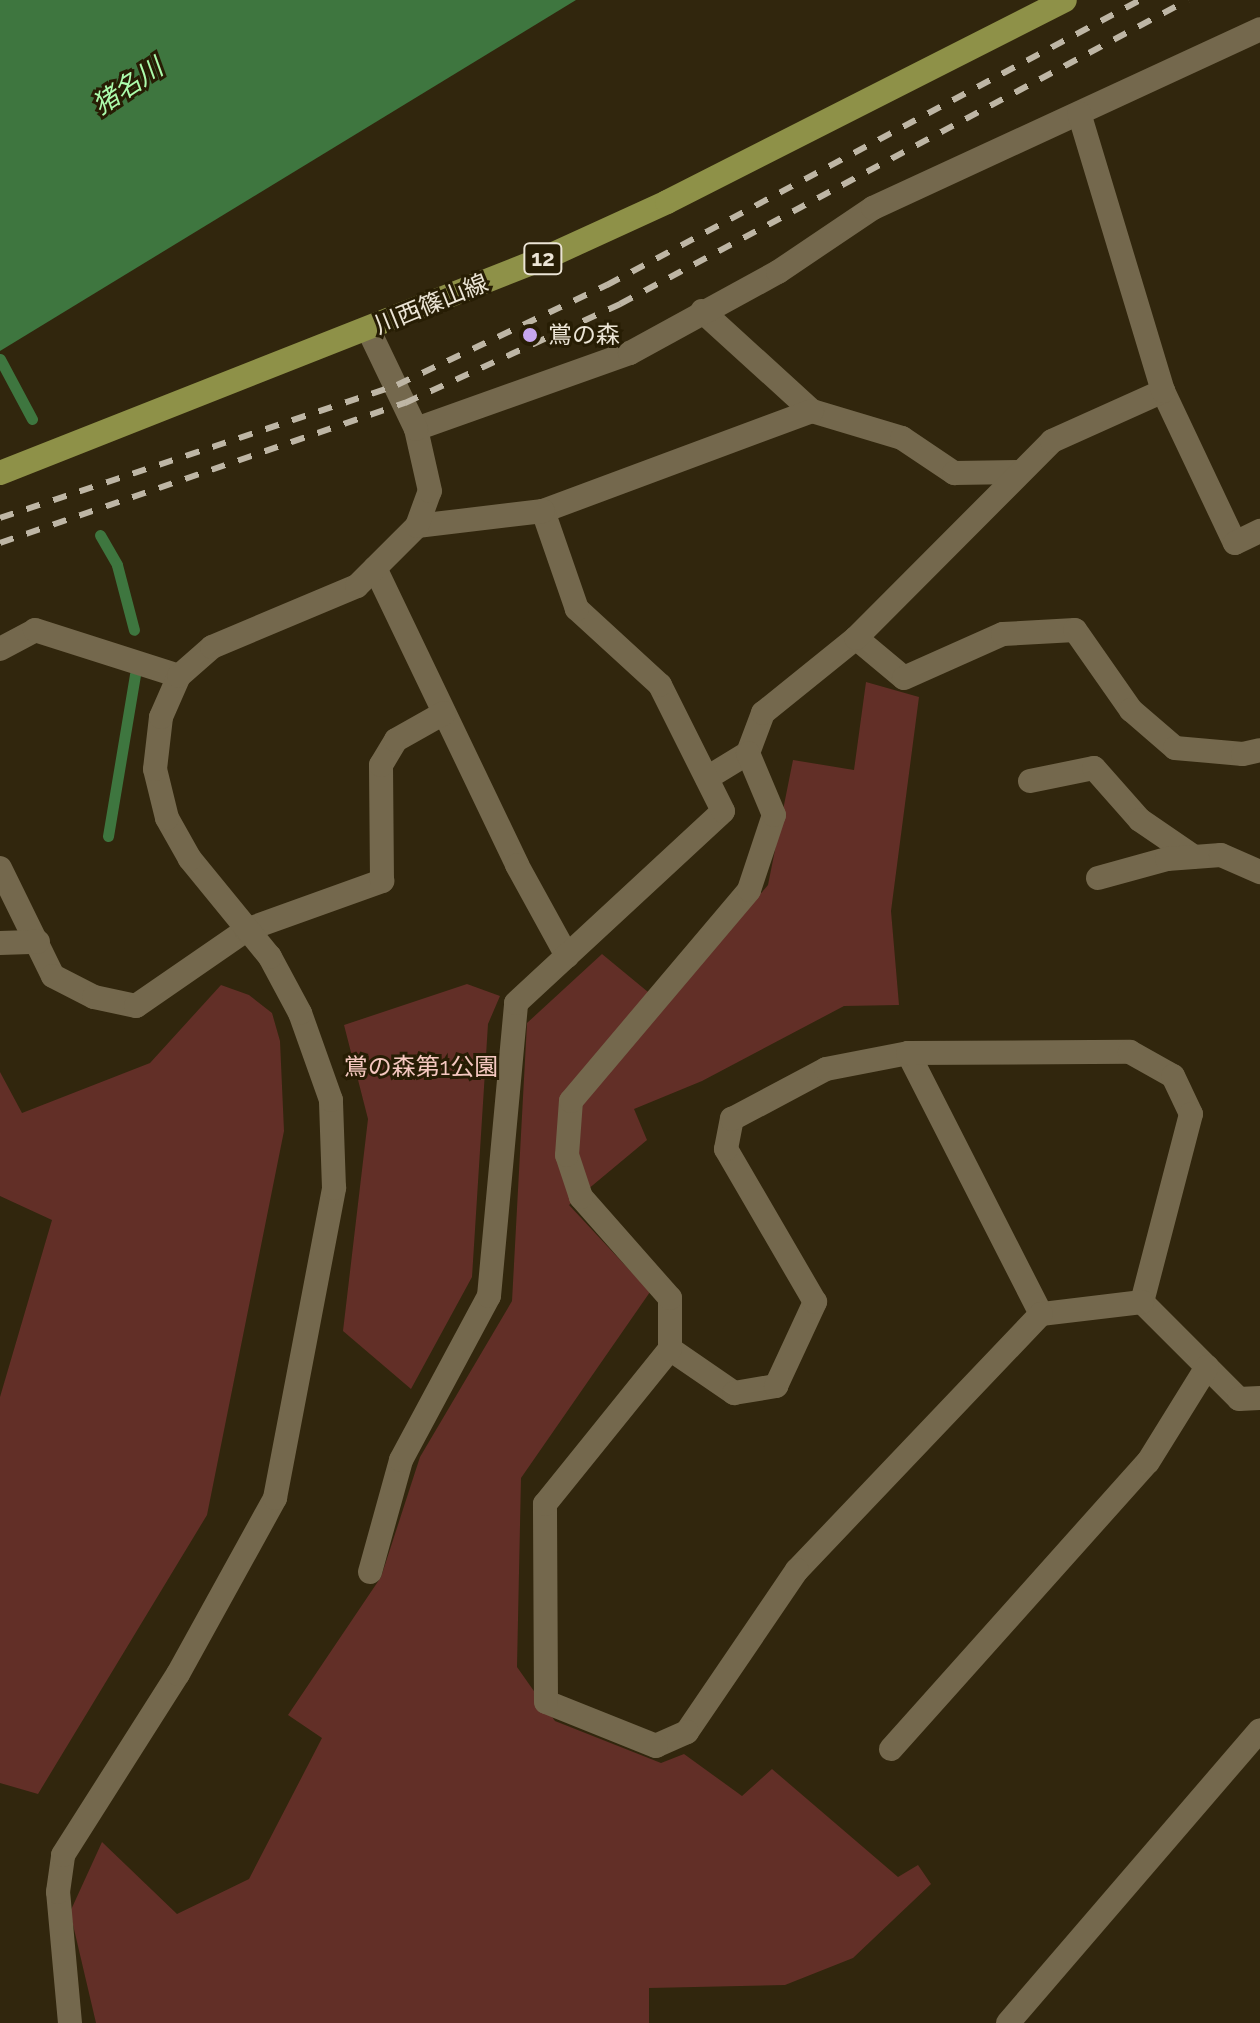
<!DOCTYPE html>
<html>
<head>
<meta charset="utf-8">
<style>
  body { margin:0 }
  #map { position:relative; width:1260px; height:2023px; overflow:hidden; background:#31260d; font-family:Raleway,"Noto Sans JP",sans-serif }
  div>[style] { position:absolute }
  .green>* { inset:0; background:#622f27 }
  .water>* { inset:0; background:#3e763f }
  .stream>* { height:11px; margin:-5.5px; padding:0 5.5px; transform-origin:5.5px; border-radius:5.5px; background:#3e763f }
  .street>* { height:24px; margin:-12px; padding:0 12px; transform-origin:12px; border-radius:12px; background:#74684d }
  .secondary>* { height:24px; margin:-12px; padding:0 12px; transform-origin:12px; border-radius:12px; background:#74684d }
  .primary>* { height:24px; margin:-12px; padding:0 12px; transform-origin:12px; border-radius:12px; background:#8e9148 }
  .rail>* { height:6px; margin-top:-3px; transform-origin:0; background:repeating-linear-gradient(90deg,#beb6a5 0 14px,transparent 0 28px) }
  .dots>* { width:22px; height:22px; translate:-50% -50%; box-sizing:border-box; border:4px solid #271d04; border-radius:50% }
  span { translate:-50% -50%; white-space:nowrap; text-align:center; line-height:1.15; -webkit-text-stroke:6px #271d04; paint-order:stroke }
  .shield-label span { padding:2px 6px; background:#271d04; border:2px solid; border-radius:6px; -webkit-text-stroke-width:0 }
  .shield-label { font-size:22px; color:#ebe4d5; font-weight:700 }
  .street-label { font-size:24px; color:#ebe4d5 }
  .poi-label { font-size:24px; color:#ebe4d5 }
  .left { translate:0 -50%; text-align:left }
  .park-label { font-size:24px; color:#f5c8c0 }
  .water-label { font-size:26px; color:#acfcac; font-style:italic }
</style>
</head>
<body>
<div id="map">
  <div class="green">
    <i style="clip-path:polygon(866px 682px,919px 697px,891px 911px,899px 1005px,844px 1006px,702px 1081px,634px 1109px,647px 1140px,569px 1205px,650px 1292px,521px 1478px,517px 1667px,555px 1721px,661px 1763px,684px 1754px,742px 1796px,772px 1769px,898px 1877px,918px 1865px,931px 1884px,853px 1958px,785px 1985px,649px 1988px,649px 2023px,96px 2023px,70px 1912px,102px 1842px,177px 1914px,249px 1879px,322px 1738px,288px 1715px,381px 1577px,420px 1457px,512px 1301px,527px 1023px,602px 954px,665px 1006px,768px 885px,793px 760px,854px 770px)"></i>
    <i style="clip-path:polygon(467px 984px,500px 996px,488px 1024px,472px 1277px,411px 1389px,343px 1331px,368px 1119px,344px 1025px)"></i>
    <i style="clip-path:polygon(221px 985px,249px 995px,272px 1013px,280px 1041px,284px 1131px,207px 1515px,38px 1794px,0 1783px,0 1397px,52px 1220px,0 1196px,0 1072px,22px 1113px,150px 1063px)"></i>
  </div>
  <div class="water">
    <i style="clip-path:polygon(0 0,576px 0,0 351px)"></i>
  </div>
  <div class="stream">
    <i style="left:0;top:359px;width:68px;rotate:61.9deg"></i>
    <i style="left:100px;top:535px;width:34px;rotate:60deg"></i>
    <i style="left:117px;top:565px;width:67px;rotate:75.3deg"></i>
    <i style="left:108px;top:836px;width:164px;rotate:-80.5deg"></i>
  </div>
  <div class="street">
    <i style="left:702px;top:311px;width:149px;rotate:42.3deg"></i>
    <i style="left:812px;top:411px;width:94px;rotate:16.7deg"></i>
    <i style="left:902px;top:438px;width:63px;rotate:33.9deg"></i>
    <i style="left:954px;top:473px;width:66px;rotate:-0.9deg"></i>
    <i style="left:1163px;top:391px;width:168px;rotate:64.7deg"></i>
    <i style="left:1235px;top:543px;width:28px;rotate:-26deg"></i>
    <i style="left:416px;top:429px;width:227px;rotate:-19.6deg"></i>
    <i style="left:630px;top:353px;width:169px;rotate:-28.7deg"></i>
    <i style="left:778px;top:272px;width:115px;rotate:-34deg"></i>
    <i style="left:873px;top:208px;width:426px;rotate:-24.8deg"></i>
    <i style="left:543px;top:511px;width:287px;rotate:-20.4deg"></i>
    <i style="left:375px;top:568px;width:329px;rotate:64.4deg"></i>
    <i style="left:517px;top:865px;width:104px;rotate:61.2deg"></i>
    <i style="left:856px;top:638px;width:62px;rotate:39.8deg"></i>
    <i style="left:904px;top:678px;width:108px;rotate:-24deg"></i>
    <i style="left:1003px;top:634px;width:72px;rotate:-3.2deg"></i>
    <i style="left:1075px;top:630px;width:98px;rotate:55deg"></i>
    <i style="left:1131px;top:710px;width:58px;rotate:40.8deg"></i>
    <i style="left:1175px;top:748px;width:68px;rotate:5deg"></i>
    <i style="left:1243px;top:754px;width:17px;rotate:-13deg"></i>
    <i style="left:0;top:649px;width:40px;rotate:-28deg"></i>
    <i style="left:35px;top:630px;width:151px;rotate:17.7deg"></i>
    <i style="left:707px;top:778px;width:48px;rotate:-31.4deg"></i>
    <i style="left:748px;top:753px;width:43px;rotate:-69.4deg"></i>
    <i style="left:763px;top:713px;width:119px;rotate:-38.9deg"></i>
    <i style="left:856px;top:638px;width:278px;rotate:-45.1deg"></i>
    <i style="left:1052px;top:441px;width:122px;rotate:-24.2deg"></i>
    <i style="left:1163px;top:391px;width:290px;rotate:-106.8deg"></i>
    <i style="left:1030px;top:781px;width:65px;rotate:-11.5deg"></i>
    <i style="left:1094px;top:768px;width:69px;rotate:48.5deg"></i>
    <i style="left:1140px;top:820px;width:65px;rotate:34.4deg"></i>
    <i style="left:0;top:868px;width:120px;rotate:63.9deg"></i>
    <i style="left:53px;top:976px;width:46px;rotate:27.1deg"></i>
    <i style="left:94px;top:997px;width:43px;rotate:12.1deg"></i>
    <i style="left:136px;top:1006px;width:134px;rotate:-34.6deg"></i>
    <i style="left:246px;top:930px;width:145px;rotate:-19.8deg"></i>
    <i style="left:382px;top:881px;width:116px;rotate:-90.5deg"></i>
    <i style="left:381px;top:765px;width:29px;rotate:-59deg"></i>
    <i style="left:396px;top:740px;width:55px;rotate:-29.4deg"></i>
    <i style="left:1098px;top:878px;width:72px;rotate:-15.4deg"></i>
    <i style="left:1167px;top:859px;width:54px;rotate:-4.2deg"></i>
    <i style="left:1221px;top:855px;width:43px;rotate:23.6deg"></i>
    <i style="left:0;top:943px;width:38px;rotate:-2deg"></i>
    <i style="left:908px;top:1053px;width:293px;rotate:63deg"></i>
    <i style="left:1142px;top:1302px;width:137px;rotate:45deg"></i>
    <i style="left:1239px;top:1399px;width:21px;rotate:-3deg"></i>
    <i style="left:670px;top:1349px;width:78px;rotate:34.5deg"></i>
    <i style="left:734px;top:1393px;width:43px;rotate:-9.5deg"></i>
    <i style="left:776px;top:1386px;width:93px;rotate:-65.1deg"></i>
    <i style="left:815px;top:1302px;width:177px;rotate:-120.2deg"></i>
    <i style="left:726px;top:1149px;width:31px;rotate:-79deg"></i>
    <i style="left:732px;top:1119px;width:106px;rotate:-28deg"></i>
    <i style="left:826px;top:1069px;width:84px;rotate:-11deg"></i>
    <i style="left:908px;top:1053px;width:222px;rotate:-0.3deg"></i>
    <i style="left:1130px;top:1052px;width:49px;rotate:29.2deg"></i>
    <i style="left:1173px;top:1076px;width:42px;rotate:64.7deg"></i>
    <i style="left:1191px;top:1114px;width:194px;rotate:104.6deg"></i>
    <i style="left:1142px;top:1302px;width:102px;rotate:173.2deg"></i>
    <i style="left:1041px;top:1314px;width:354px;rotate:133.6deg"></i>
    <i style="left:797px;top:1570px;width:196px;rotate:124.2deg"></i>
    <i style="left:687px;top:1732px;width:34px;rotate:156deg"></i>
    <i style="left:656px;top:1746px;width:118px;rotate:-158.2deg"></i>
    <i style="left:546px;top:1702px;width:198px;rotate:-90.3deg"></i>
    <i style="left:545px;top:1504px;width:199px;rotate:-51.1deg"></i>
    <i style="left:670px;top:1349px;width:51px;rotate:-90deg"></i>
    <i style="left:670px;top:1298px;width:135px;rotate:-131.4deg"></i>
    <i style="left:581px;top:1197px;width:44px;rotate:-108.4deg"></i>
    <i style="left:567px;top:1155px;width:54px;rotate:-85.8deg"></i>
    <i style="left:571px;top:1101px;width:276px;rotate:-49.8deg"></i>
    <i style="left:749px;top:890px;width:79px;rotate:-71.6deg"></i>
    <i style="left:774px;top:815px;width:67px;rotate:-112.8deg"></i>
    <i style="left:370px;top:1572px;width:116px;rotate:-74.5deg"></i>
    <i style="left:401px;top:1460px;width:186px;rotate:-61.8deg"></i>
    <i style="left:489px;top:1296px;width:294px;rotate:-84.7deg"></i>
    <i style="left:516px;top:1003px;width:282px;rotate:-42.8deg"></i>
    <i style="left:723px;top:811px;width:141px;rotate:-116.6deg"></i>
    <i style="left:660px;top:685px;width:113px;rotate:-137.5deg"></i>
    <i style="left:577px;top:609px;width:104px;rotate:-109.1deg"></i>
    <i style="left:543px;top:511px;width:127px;rotate:173.2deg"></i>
    <i style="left:891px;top:1749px;width:385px;rotate:-48.2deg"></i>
    <i style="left:1148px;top:1462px;width:112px;rotate:-58.2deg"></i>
  </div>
  <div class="secondary">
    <i style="left:70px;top:2023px;width:132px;rotate:-95.2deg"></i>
    <i style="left:58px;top:1892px;width:37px;rotate:-82deg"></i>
    <i style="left:63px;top:1855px;width:214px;rotate:-57.6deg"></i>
    <i style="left:178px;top:1674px;width:201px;rotate:-61.1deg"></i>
    <i style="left:275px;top:1498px;width:316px;rotate:-79.2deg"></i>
    <i style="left:334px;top:1188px;width:88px;rotate:-92deg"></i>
    <i style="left:331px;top:1100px;width:92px;rotate:-109.6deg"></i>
    <i style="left:300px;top:1013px;width:64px;rotate:-118.2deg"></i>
    <i style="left:270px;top:957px;width:127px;rotate:-129.2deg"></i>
    <i style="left:190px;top:859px;width:47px;rotate:-119.3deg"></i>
    <i style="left:167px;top:818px;width:50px;rotate:-103.8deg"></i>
    <i style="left:155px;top:769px;width:52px;rotate:-83.4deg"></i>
    <i style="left:161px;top:717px;width:45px;rotate:-66.3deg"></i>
    <i style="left:179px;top:676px;width:44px;rotate:-41.3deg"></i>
    <i style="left:212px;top:647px;width:157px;rotate:-22.8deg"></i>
    <i style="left:357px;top:586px;width:85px;rotate:-45deg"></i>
    <i style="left:417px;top:526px;width:37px;rotate:-70deg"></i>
    <i style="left:430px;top:491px;width:64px;rotate:-102.7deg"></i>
    <i style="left:416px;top:429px;width:111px;rotate:-115.6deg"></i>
    <i style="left:1008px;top:2023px;width:386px;rotate:-49.3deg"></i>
  </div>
  <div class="primary">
    <i style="left:0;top:473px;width:588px;rotate:-21.55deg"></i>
    <i style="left:547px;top:257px;width:132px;rotate:-24.6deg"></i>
    <i style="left:667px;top:202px;width:446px;rotate:-26.9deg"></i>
  </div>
  <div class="rail">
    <i style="left:0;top:518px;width:419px;rotate:-18.5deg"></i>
    <i style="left:397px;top:385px;width:233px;rotate:-25.5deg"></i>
    <i style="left:607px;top:285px;width:604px;rotate:-28.13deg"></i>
    <i style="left:0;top:543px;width:429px;rotate:-19.1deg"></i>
    <i style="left:405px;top:403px;width:237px;rotate:-24.7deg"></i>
    <i style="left:620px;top:304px;width:644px;rotate:-28.16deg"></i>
  </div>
  <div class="dots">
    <i style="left:530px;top:335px;background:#c7a6ef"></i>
  </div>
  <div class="shield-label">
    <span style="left:543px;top:259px">12</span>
  </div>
  <div class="street-label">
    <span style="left:431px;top:304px;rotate:-22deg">川西篠山線</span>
  </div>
  <div class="poi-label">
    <span class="left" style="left:548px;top:335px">鴬の森</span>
  </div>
  <div class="park-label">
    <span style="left:421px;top:1067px">鴬の森第1公園</span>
  </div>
  <div class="water-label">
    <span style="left:128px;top:87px;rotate:-34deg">猪名川</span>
  </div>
</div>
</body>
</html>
